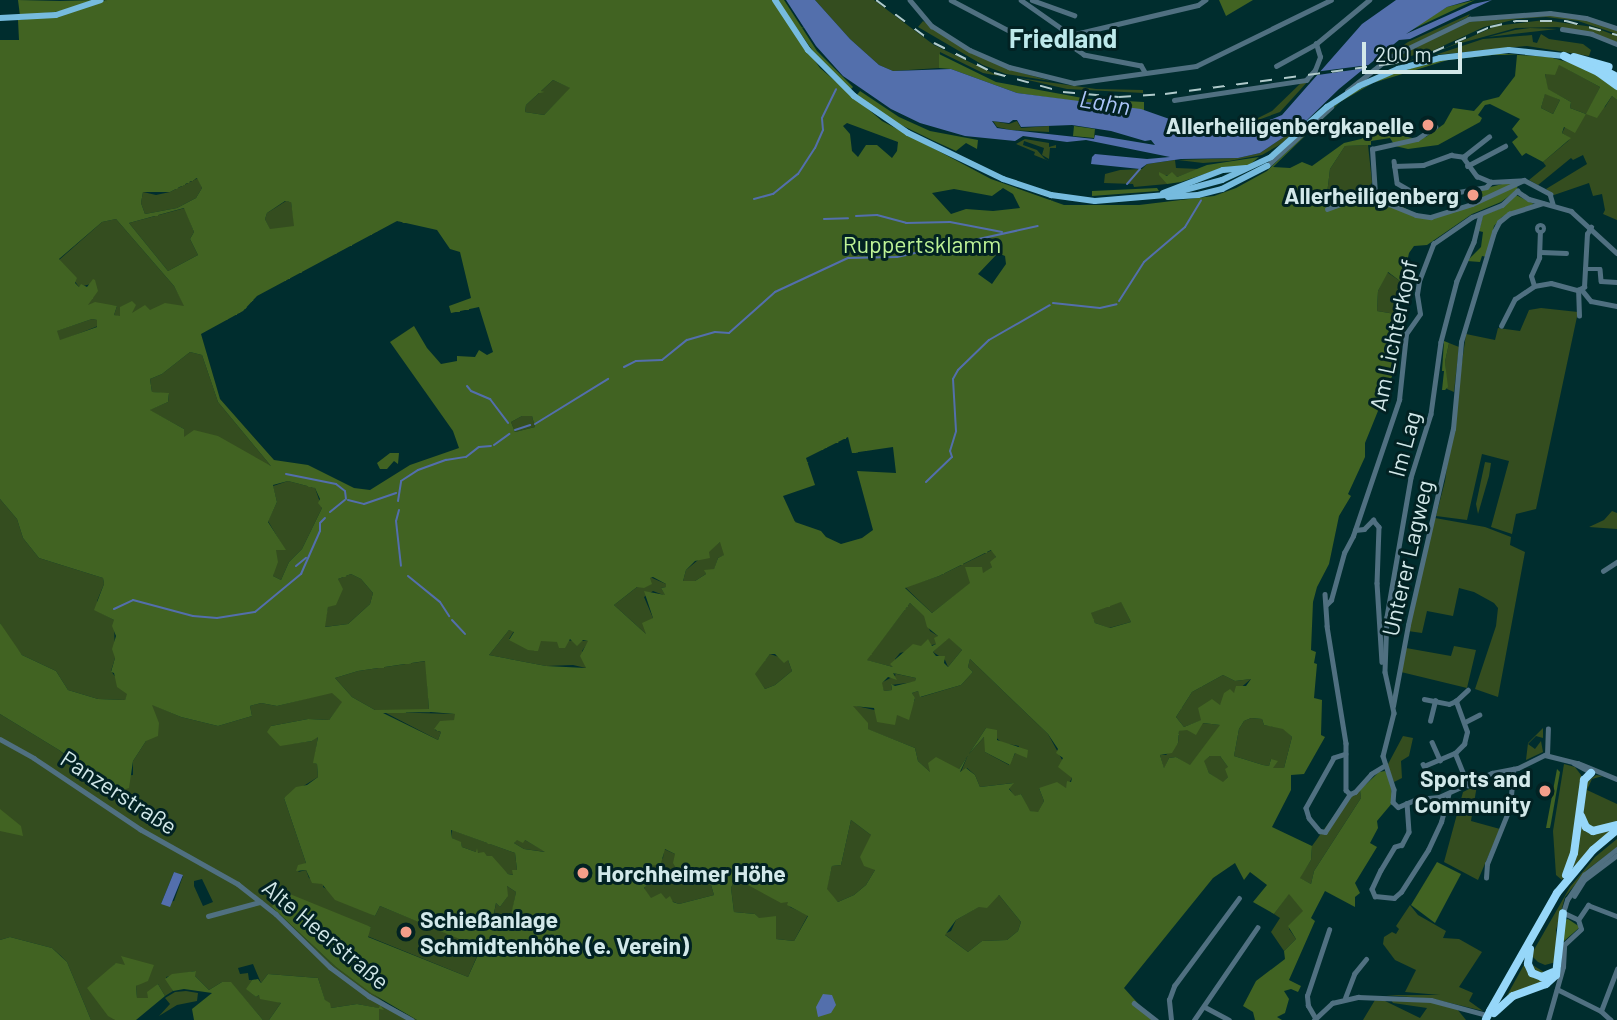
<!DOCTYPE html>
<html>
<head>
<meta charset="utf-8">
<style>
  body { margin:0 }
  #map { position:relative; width:1617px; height:1020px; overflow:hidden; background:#002d2e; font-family:Barlow,sans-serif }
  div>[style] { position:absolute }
  .green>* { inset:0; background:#344d1f }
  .forest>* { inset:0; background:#416322 }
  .water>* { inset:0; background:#536fac }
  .pier>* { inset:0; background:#002d2e }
  .stream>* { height:2px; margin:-1px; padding:0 1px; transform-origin:1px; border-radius:1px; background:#536fac }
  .minor>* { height:4.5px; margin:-2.25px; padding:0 2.25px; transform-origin:2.25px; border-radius:2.25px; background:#507081 }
  .minor>.ring { margin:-2.25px; padding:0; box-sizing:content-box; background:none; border:4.5px solid #507081; border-radius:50% }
  .major>* { height:6px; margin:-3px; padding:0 3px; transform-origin:3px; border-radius:3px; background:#76bbde }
  .highway>* { height:8px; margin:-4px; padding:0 4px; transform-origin:4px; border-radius:4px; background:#96d7f9 }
  .rail>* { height:2px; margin-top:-1px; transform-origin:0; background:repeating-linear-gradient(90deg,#b0cacb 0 12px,transparent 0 24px) }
  .major-bridge>* { height:6px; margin:-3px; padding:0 3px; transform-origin:3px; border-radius:3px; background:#76bbde }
  .highway-bridge>* { height:8px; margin:-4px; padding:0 4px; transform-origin:4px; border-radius:4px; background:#96d7f9 }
  .dots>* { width:19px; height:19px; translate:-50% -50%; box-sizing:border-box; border:4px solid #022223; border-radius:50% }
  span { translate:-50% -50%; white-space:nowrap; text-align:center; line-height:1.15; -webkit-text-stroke:6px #022223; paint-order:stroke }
  .poi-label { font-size:23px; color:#d2e8e9; font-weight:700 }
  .right { translate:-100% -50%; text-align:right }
  .left { translate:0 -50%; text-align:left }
  .park-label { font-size:23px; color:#bef396 }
  .street-label { font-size:23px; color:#d2e8e9 }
  .water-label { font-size:24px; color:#acc5f9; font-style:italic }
  .quarter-label { font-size:26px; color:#bde9eb; font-weight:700 }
  .scale { position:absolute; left:1362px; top:42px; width:100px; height:32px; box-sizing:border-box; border:4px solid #d2e8e9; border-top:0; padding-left:9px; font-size:21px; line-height:24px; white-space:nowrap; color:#d2e8e9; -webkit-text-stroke:5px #022223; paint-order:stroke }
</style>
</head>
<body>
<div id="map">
  <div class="green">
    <i style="clip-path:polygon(815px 0,874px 0,934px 45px,999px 76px,983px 73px,940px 52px,939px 68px,893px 71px,879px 65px,850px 39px)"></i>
    <i style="clip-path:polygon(1470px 14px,1468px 17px,1376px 63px,1408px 42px)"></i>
    <i style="clip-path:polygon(1558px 15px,1597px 22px,1617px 30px,1617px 34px,1578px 21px,1546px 17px,1517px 19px,1484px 27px,1432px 51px,1385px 62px,1466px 22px)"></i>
    <i style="clip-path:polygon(1544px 20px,1593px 27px,1617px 36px,1617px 42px,1589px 32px,1557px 27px,1516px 28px,1454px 45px,1423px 57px,1385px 68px,1434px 53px,1496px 26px)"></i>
    <i style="clip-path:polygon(923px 21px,971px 52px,1008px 69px,1051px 81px,1006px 74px,983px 65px,918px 27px)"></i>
    <i style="clip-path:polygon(1530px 28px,1557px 29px,1488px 37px,1515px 30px)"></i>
    <i style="clip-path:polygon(1541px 34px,1549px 39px,1583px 44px,1591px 50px,1589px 56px,1527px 46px,1435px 55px,1483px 39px,1532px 35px,1533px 42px,1537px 43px)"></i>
    <i style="clip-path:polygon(1558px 64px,1600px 87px,1587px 114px,1605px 107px,1612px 96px,1617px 100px,1617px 220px,1603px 214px,1605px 210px,1602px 194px,1593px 196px,1589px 183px,1554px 195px,1546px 189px,1587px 164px,1583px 155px,1573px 160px,1571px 158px,1538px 185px,1529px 180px,1546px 166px,1543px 162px,1568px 141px,1570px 138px,1562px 133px,1565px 127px,1586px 114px,1570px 108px,1571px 102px,1547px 89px,1545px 73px)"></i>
    <i style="clip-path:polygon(1019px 78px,1096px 89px,1143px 90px,1143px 93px,1067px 89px)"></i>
    <i style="clip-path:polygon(1310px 79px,1280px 112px,1244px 125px,1272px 111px,1303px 81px)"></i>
    <i style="clip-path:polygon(553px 80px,571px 88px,544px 115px,525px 112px,526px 105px)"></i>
    <i style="clip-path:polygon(1545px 93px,1560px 100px,1553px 114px,1541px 108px)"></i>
    <i style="clip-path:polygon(993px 121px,1009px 124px,1017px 121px,1021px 128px,1049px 126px,1049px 132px,1011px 130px,997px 127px)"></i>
    <i style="clip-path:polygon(1302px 125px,1281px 144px,1262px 155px,1229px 161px,1203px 163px,1178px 160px,1238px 158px,1260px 153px)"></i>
    <i style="clip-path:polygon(1025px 139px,1049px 143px,1049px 147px,1056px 145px,1056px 148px,1050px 148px,1049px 159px,1042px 155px,1044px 148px,1024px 141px,1023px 145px,1037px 150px,1045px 159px,1049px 161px,1034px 155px,1035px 152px,1016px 144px)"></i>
    <i style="clip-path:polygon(1368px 145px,1372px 182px,1370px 188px,1365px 188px,1365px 200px,1346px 196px,1333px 201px,1327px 194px,1330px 169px,1345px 146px)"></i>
    <i style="clip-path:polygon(1175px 160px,1176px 168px,1199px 169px,1177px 177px,1164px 175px,1167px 184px,1134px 187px,1133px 184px,1104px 183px,1105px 174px,1120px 170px,1142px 169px,1147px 164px)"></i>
    <i style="clip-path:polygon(198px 178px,202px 188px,196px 198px,177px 208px,145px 214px,141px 203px,143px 192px,156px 195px,170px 192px)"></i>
    <i style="clip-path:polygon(286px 201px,291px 202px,295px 227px,270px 230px,265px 219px,267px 213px)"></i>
    <i style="clip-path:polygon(185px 208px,194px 232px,190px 239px,198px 255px,168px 271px,129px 223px)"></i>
    <i style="clip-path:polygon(116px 219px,174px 286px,185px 306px,120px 317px,114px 315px,117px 306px,87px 305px,91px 284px,79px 287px,59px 260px,102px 222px)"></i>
    <i style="clip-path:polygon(1387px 272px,1400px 281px,1395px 314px,1377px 311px,1378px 291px)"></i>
    <i style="clip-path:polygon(1541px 308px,1578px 312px,1536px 509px,1516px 514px,1512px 534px,1491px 527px,1509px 461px,1482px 454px,1467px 520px,1436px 516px,1445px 481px,1466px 334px,1495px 340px,1498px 328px,1520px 331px,1529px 310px)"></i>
    <i style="clip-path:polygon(92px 319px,97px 320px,98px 326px,60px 341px,56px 331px)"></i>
    <i style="clip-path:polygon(1449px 343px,1459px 347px,1454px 392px,1447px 389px,1445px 362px)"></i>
    <i style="clip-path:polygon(190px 352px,202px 355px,218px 402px,271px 466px,184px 437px,184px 429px,149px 410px,168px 402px,169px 394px,152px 392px,150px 379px,162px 374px)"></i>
    <i style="clip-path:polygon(522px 416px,532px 416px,535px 427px,515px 432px,511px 422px)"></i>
    <i style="clip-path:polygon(1485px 462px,1491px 463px,1489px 476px,1478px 514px,1476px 504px)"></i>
    <i style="clip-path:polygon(288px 481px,315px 488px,322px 508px,302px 549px,289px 562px,281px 580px,273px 576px,276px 550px,285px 550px,268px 521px,277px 502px,273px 486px)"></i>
    <i style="clip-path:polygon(0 499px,17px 519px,23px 538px,39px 558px,103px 578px,104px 584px,97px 601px,101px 613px,114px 620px,115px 658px,111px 671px,128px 694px,125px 700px,98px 699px,68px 690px,56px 671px,22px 655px,4px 633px,0 623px)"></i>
    <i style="clip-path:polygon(1612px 511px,1617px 513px,1617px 529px,1589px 527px,1604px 520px)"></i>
    <i style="clip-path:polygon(1435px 518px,1485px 527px,1511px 537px,1510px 545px,1525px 552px,1498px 697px,1475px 689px,1496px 626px,1498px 608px,1494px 603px,1474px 592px,1459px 588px,1453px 616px,1427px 611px,1422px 633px,1408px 631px)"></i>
    <i style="clip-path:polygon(721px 541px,725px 555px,718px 558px,714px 570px,705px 571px,706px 574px,695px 581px,683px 581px,686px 570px)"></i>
    <i style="clip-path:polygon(992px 550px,996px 557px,992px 567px,932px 613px,905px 587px,939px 576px)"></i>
    <i style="clip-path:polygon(351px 574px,361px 579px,373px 593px,370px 604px,348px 624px,324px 627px,328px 606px,339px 585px,338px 579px)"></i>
    <i style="clip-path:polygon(650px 577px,666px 584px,666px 587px,661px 588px,666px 596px,653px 591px,644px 597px,653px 618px,646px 634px,614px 605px)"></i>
    <i style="clip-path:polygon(1121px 601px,1131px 622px,1109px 628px,1095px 623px,1090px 613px)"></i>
    <i style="clip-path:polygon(910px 603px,925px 616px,930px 631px,938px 636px,936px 644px,900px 653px,895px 659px,897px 668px,866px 660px)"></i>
    <i style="clip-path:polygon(509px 630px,514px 631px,509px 639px,589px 641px,582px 651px,586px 668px,573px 665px,546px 666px,489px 655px)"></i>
    <i style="clip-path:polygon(949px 637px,962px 650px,948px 667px,945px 660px,933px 652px)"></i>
    <i style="clip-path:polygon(1454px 646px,1476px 650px,1467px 688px,1401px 672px,1406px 648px,1451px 656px)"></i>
    <i style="clip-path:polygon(770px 654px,788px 660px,792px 671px,775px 685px,765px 689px,754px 674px)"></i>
    <i style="clip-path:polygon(970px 659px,1048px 734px,1072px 778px,1066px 788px,1039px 788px,1044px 801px,1038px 813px,1029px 811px,1021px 794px,1015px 797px,1009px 788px,1013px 783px,980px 787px,975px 775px,967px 768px,960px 774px,968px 755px,985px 736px,985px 752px,1009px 765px,1019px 746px,1002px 743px,986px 728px,959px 769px,932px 774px,918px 761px,915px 748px,867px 729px,852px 705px,897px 715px,911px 708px,915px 699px,912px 693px,918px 691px,921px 697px,961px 685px,973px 672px,968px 667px)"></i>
    <i style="clip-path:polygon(426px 661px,429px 710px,375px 710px,352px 697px,335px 678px,358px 671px)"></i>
    <i style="clip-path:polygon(892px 673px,916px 678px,915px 682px,891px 685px,892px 690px,884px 691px,881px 683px,896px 675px)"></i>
    <i style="clip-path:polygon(1223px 675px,1235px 681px,1251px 679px,1202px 720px,1184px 727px,1176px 717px,1192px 692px)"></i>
    <i style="clip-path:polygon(evenodd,332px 692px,343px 702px,329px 720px,308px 719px,271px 726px,289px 744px,312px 741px,318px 736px,314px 763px,317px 764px,318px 777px,284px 798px,306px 863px,298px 872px,306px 870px,309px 878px,323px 884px,323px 887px,375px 916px,380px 906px,481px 947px,468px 977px,367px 936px,371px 927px,272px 907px,336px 967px,387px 1004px,417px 1020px,379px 1020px,378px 1008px,357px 1004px,331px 1008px,325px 1001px,318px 978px,268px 974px,261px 983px,253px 964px,238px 968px,240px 974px,248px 973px,249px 980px,252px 980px,247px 989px,256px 997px,259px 995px,281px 1003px,269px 1020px,263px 1020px,231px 983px,222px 982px,209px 990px,195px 976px,195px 971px,166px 977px,173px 991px,165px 996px,158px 984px,148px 998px,137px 998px,136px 986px,142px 982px,126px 966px,115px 964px,98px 981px,115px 1020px,91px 1020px,67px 962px,61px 956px,52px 948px,10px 937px,0 940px,0 714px,59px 750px,94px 779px,133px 775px,133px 761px,146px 741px,151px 704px,181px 717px,218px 726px,252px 716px,250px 706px,261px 703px,277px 706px,332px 692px,174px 872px,183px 876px,174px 901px,161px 904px,174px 872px,332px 692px,202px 879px,213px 902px,203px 906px,194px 886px,194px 881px,202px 879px)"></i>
    <i style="clip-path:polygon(384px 712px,455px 714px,455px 720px,439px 724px,435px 730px,441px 732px,438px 740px)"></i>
    <i style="clip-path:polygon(1251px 718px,1262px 719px,1264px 725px,1283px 728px,1292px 737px,1284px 768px,1272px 768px,1271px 759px,1269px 766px,1263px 765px,1234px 756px,1239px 729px,1244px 721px)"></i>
    <i style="clip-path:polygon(1202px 723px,1221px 725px,1190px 766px,1176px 757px,1169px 758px,1164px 769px,1160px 755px,1166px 755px,1178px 743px,1179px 731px)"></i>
    <i style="clip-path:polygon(1543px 728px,1543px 738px,1536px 736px,1528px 744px,1535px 749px,1541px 741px,1543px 752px,1526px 760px,1528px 743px)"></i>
    <i style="clip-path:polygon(1403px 736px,1413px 738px,1409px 756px,1401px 761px,1402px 778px,1394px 782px,1387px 766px)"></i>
    <i style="clip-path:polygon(1210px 756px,1220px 756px,1229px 768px,1228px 777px,1223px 783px,1209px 773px,1203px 761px)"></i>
    <i style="clip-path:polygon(1564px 764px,1575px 767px,1581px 775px,1581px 785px,1576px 832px,1567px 870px,1562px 880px,1556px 875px,1553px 831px)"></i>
    <i style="clip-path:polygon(1596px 775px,1603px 776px,1592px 779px,1587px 790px,1617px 804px,1617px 824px,1605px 829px,1587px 826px,1583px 818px,1586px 783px)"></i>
    <i style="clip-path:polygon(1477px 785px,1471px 821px,1500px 829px,1478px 880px,1444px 862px,1463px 792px)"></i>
    <i style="clip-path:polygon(1360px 790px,1361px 798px,1314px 871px,1311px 884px,1299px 878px,1311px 860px,1312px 846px,1348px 796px)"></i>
    <i style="clip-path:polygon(851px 820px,871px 835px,875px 870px,866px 885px,854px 895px,838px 902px,826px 890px,832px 866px,841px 865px)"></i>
    <i style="clip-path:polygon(1579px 825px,1612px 830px,1572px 868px)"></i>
    <i style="clip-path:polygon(452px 830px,515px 853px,517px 870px,514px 875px,508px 874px,487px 856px,462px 847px,461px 843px,452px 838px)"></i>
    <i style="clip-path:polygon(516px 839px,525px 840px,546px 852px,524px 849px,514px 843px)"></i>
    <i style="clip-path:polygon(1617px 839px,1617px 847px,1587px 870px,1565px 897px,1556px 930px,1556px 962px,1545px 965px,1538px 962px,1531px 955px,1570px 887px,1595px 857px)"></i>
    <i style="clip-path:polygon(664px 849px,675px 854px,675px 864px,688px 874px,692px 871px,711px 885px,714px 895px,679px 904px,666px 899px,651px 899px,644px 889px,653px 866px,663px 858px)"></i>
    <i style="clip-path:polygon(735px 878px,788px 901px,790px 907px,808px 915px,794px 941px,776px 939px,755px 914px,734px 912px,731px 888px)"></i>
    <i style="clip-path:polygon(507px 886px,516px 892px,510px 924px,494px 914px,496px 903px,500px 907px,507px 897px)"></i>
    <i style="clip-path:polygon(1289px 893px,1304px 911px,1289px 929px,1296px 939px,1284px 951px,1271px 932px,1280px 918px,1274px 914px)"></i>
    <i style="clip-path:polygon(999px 895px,1021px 922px,1018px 931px,1007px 940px,982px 941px,968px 952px,944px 934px,951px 931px,956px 920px)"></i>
    <i style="clip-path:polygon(1410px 905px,1418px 915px,1446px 931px,1443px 938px,1459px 939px,1482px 952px,1459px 987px,1473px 993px,1469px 1001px,1483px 1011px,1434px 999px,1386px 995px,1440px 995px,1405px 992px,1416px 970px,1395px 960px,1383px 944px,1384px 937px,1392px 932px,1396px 934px,1399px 929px,1396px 926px)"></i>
    <i style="clip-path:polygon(1526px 961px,1552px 977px,1504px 1001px)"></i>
    <i style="clip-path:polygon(186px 991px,198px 993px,197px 1001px,177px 1005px,159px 1016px,170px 1004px,165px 998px,175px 992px)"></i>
    <i style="clip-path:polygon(1381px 999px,1420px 1018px,1427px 1008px,1393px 1003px,1391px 1000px,1429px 1001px,1457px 1009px,1466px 1020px,1363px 1020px,1375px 1000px)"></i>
  </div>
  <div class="forest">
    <i style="clip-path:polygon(18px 0,60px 1px,97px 0,63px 11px,20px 16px)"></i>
    <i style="clip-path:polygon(evenodd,106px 0,772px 0,820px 68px,882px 121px,991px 179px,1064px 205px,1139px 205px,1214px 196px,1236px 188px,1267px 171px,1340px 101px,1354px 92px,1392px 74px,1440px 60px,1491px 53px,1549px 57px,1582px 66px,1617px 89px,1617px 100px,1612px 96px,1597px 118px,1586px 114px,1575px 133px,1564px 127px,1562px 133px,1571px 138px,1543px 162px,1526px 153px,1522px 156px,1512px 142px,1518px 137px,1512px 129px,1520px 119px,1490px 104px,1485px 105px,1478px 115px,1482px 118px,1480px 122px,1438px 145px,1408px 149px,1395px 146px,1390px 138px,1371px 141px,1371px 145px,1345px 146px,1330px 169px,1327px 194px,1333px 201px,1346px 196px,1365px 199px,1365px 194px,1376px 194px,1417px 214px,1430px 216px,1472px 203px,1471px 192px,1518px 180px,1517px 190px,1501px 202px,1472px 214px,1427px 245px,1414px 246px,1409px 253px,1403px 281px,1395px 369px,1365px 443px,1365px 457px,1348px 494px,1351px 496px,1339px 516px,1329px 564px,1317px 587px,1313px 602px,1311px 650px,1316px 652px,1314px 663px,1317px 664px,1314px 698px,1322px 700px,1321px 735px,1325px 737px,1304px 774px,1291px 775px,1291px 790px,1272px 827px,1312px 846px,1311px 860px,1300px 878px,1311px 884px,1314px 871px,1361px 798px,1360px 790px,1379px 772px,1385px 771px,1390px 780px,1393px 802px,1377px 821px,1378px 828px,1370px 843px,1377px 847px,1355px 883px,1360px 893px,1355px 897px,1355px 907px,1325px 891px,1311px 918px,1315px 921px,1289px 980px,1301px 986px,1298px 992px,1291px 989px,1284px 991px,1289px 999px,1285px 1013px,1277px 1017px,1282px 1020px,1255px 1020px,1253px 1012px,1243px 1006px,1256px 981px,1285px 959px,1284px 951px,1296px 939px,1288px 926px,1303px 911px,1289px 894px,1274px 914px,1253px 902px,1267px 885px,1250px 872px,1244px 880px,1235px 863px,1213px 878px,1124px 988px,1153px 1020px,417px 1020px,371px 993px,336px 967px,272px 907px,280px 890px,371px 927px,368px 937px,468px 977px,481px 948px,380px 906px,375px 916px,335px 900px,322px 884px,312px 883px,306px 870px,296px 871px,298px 865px,306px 863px,284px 798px,296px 787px,307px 785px,318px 777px,317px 764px,313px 763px,318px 737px,312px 741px,280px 746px,267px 732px,271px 726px,308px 719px,329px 720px,342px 702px,332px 693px,277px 706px,261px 703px,250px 706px,252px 716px,218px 726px,181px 717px,152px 705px,159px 723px,158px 736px,146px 741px,133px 761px,129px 788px,116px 792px,59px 750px,0 714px,0 623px,22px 655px,56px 671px,68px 690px,98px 699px,125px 700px,127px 694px,117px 687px,114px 673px,111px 672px,115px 658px,112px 649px,116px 636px,112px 626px,114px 620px,94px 610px,104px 584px,103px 578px,39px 558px,23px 538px,17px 519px,0 499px,0 40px,19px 40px,18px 20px,62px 15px,106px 0,1493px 55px,1517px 55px,1515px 76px,1499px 97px,1483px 101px,1474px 111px,1453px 108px,1444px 124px,1426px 137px,1417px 139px,1385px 132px,1385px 126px,1361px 139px,1344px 143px,1312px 166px,1302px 162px,1290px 168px,1273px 167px,1340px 102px,1373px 83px,1448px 60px,1493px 55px,106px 0,1559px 65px,1600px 87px,1586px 114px,1570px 108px,1571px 102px,1548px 89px,1545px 74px,1555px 75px,1559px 65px,106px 0,553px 80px,570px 88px,544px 115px,525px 112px,526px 105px,553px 80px,106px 0,1545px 94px,1560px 100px,1553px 114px,1541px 108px,1545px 94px,106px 0,847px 123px,898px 142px,897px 151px,892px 158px,877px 145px,866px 145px,858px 157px,852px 151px,850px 134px,843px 126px,847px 123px,106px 0,197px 178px,202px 188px,196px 198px,177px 208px,145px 214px,141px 203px,143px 192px,170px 192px,197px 178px,106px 0,1003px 188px,1013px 194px,1020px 208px,993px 211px,966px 209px,951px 214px,932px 193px,954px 189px,992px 196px,1003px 188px,106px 0,285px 201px,291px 202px,294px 226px,270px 229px,265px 219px,267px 213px,285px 201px,106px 0,184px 208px,194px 232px,190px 239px,198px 255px,168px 271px,129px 223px,184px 208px,106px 0,116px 219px,174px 286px,184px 306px,165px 303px,150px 310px,145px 305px,132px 313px,136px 305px,132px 301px,120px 307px,120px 316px,114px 315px,117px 306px,95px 302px,88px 305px,98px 291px,95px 280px,93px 279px,87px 287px,81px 284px,79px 287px,75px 283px,77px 278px,59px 259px,102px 222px,116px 219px,106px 0,397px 221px,437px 230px,450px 249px,460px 252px,471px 298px,449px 306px,451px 313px,479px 307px,493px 352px,487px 355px,479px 350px,475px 357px,457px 356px,457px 361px,441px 364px,427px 348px,414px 326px,390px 342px,453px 431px,459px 448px,410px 465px,370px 490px,354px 488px,308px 465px,274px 460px,220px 399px,201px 334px,243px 311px,257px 296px,397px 221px,106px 0,998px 253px,1005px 256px,1006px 264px,992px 284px,978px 274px,998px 253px,106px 0,1388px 272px,1400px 281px,1395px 314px,1377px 311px,1378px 291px,1388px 272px,106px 0,92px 319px,97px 320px,97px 327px,60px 340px,57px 331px,92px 319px,106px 0,190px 352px,202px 355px,218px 402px,271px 466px,218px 436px,194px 430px,184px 437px,184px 429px,150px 410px,168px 402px,169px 393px,152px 392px,150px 379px,162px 374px,190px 352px,106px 0,522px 416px,532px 416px,535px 427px,515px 432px,511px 422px,522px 416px,106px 0,848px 437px,852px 453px,893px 447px,896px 473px,857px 471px,873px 530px,862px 538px,841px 544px,826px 537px,821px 531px,795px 522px,783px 496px,815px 485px,806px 458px,848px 437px,106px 0,288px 481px,315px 488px,320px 499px,318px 503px,322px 508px,302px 549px,289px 562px,281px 580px,273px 576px,278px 562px,276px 550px,286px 550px,268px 522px,277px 502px,273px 485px,288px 481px,106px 0,720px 542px,724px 555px,718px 558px,714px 569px,704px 570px,706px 574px,695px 581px,683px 581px,686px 570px,695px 561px,710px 558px,709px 552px,720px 542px,106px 0,991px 550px,996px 557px,990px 562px,992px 567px,983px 573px,982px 567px,965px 567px,970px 583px,932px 613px,905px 588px,939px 576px,991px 550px,106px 0,351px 574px,361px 579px,373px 593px,370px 604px,348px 624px,325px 627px,328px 607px,336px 605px,343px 589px,338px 579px,351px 574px,106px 0,653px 577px,666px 584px,666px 587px,661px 588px,665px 595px,644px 591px,653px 618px,642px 623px,646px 634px,614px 605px,637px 587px,644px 588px,652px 584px,650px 578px,653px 577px,106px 0,1121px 602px,1131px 622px,1110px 628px,1095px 623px,1091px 613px,1121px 602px,106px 0,910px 603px,924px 616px,927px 627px,938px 636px,934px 638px,936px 644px,932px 646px,928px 639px,921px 646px,913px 644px,890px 664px,893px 667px,867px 660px,910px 603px,106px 0,509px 630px,514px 632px,509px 640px,528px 650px,538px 651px,541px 641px,557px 642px,559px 648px,565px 648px,570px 639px,577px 646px,583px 640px,588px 641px,580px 656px,586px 668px,546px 666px,489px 655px,509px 630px,106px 0,949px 638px,962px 650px,948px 667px,944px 663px,945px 656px,936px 656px,933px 652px,949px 638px,106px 0,770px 654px,775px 654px,784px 663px,788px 660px,792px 671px,775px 685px,765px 689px,755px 674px,770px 654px,106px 0,970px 659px,1048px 734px,1058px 749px,1056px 753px,1063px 758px,1058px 767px,1072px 778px,1071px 782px,1067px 781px,1066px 788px,1057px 782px,1039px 788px,1044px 801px,1038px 812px,1030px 811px,1021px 794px,1015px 796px,1009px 789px,1014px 783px,980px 787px,975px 775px,966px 768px,960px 772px,968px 755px,984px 737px,985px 752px,1010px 765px,1015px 753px,1027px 758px,1028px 750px,997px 740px,997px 730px,986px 728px,959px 769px,936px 757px,928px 763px,930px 772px,918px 761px,915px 748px,868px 729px,868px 723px,853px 706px,874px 708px,877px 722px,895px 725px,897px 715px,909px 720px,915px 698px,912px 693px,918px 691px,920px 697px,961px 685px,973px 672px,968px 667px,970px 659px,106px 0,425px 661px,429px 709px,375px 710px,352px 697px,335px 678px,358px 671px,425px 661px,106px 0,893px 673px,916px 678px,915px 681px,895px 686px,891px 684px,892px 690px,884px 691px,882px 683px,888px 677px,897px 680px,893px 673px,106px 0,1223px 675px,1235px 681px,1251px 679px,1246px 686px,1236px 686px,1234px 693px,1230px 689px,1224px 693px,1220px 705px,1212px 699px,1198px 708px,1201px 720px,1184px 727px,1176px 717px,1192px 692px,1223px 675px,106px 0,431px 712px,455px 714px,454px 720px,440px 721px,434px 729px,441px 732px,438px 740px,383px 713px,431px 712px,106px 0,1251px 718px,1262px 719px,1264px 725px,1283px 729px,1292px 737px,1284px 768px,1273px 768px,1278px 761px,1271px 759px,1269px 766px,1263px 765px,1234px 756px,1239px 729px,1244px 721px,1251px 718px,106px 0,1203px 723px,1220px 725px,1190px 765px,1176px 757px,1169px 758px,1164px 768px,1160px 755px,1172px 753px,1178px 743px,1179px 731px,1187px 730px,1196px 735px,1203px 723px,106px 0,1210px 756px,1220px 756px,1228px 767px,1225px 769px,1228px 777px,1223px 782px,1209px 773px,1204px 761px,1210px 756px,106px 0,851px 820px,871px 835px,860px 857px,864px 866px,875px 870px,866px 885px,854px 895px,838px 902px,827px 889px,832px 866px,841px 865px,851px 820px,106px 0,451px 830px,515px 853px,517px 870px,512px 870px,513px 875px,508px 874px,492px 856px,487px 856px,484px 852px,478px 853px,477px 848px,476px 852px,462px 847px,461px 842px,452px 838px,451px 830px,106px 0,517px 840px,523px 843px,525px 840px,545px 852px,524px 849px,514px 843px,517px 840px,106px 0,665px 849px,675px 854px,673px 863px,679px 873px,693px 871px,711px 885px,714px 895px,679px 904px,673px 902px,670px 896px,666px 899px,661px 893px,651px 898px,644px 888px,653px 878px,653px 866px,661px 863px,665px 849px,106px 0,735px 878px,781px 903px,788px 902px,787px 905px,808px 916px,794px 941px,776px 939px,776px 916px,759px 918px,755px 914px,734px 912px,731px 888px,735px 878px,106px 0,507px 886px,516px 892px,509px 924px,494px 913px,496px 903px,500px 907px,508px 896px,507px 886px,106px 0,999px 895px,1021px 922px,1018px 931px,1007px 940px,982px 941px,968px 952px,945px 935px,956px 920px,979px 907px,987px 908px,999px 895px)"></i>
    <i style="clip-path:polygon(777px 0,784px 0,817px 51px,853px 87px,850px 90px,820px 61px)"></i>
    <i style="clip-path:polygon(1219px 0,1253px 0,1226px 16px)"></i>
    <i style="clip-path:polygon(1475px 0,1409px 31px,1409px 30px,1447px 7px)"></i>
    <i style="clip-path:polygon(939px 54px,996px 82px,1088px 99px,1144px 102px,1144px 111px,1017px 93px,951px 69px,939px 68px)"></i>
    <i style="clip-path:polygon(860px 91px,899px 117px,930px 131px,978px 140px,977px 149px,966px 143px,956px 151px,932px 140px,895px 122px,856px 96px)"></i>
    <i style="clip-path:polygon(1074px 126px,1095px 129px,1094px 138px,1073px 136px)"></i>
    <i style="clip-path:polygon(1259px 157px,1248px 166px,1225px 167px,1181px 182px,1167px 184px,1159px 175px,1159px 172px,1167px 176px,1172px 172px,1177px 177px,1207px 165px)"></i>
    <i style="clip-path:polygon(1157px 188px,1159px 191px,1092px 196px,1092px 191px)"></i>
    <i style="clip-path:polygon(1516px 195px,1534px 204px,1502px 217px,1494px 226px,1487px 257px,1482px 256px,1480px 262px,1467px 261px,1481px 247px,1483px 232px,1479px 231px,1483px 215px,1502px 208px)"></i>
    <i style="clip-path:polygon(1444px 341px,1449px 343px,1445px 362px,1448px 387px,1445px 390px,1442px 390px,1444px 371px,1442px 371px)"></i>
    <i style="clip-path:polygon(390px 453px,399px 453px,398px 464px,394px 461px,387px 469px,380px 469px,377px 463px)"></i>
    <i style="clip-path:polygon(1557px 769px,1560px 772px,1551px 823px,1550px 828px,1546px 828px)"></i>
    <i style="clip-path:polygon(0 809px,21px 826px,23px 836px,0 831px)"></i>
    <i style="clip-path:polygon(1437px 862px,1461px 874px,1435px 923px,1411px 905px)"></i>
    <i style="clip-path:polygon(1568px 919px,1580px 927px,1563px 942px,1565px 920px)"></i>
    <i style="clip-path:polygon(10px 937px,52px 948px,67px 962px,91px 1020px,0 1020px,0 940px)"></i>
    <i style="clip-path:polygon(121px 956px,154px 965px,148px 981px,136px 986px,137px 998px,148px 998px,147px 992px,158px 984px,165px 996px,136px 1020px,115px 1020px,108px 1016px,87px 988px,116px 963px,125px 965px)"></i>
    <i style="clip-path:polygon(196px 971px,195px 976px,209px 990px,222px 982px,231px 982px,263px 1020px,194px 1020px,192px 1009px,212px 993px,184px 989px,173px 991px,165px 979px,172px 974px)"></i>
    <i style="clip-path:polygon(268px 974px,318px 978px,325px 1000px,330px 1003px,331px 1008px,357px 1004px,379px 1008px,380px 1005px,384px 1010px,379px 1009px,379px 1020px,269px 1020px,281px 1003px,260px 999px,259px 995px,256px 997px,246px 989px,252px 980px,258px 979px,261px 983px)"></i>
  </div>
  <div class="water">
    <i style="clip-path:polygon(evenodd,786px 0,815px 0,850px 39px,879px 65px,893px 71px,951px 69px,1017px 93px,1141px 109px,1195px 128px,1228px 130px,1260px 124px,1282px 115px,1362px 24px,1396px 0,1471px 0,1447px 7px,1406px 34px,1473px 4px,1492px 0,1410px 39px,1399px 40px,1339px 89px,1302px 125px,1260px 153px,1238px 158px,1181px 159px,1147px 164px,1140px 169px,1091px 164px,1092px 157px,1095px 154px,1147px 159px,1170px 157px,1086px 140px,1067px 142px,1023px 136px,1015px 141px,965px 136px,920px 123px,891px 109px,843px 76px,816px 46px,786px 0,1013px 120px,1017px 120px,1021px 127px,1072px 125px,1111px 131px,1145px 141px,1151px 140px,1155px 145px,1095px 135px,1094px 139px,1011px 130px,997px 128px,992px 121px,1009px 123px,1013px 120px)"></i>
    <i style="clip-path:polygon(174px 872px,183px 875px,170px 907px,161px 904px)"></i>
    <i style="clip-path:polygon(823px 994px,832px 995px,836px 1005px,831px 1013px,818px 1017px,816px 1007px)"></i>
  </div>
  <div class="pier">
    <i style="clip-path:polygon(1377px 64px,1373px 67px,1311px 76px,1314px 72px)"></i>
  </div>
  <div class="stream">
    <i style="left:1127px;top:184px;width:20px;rotate:-49deg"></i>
    <i style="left:754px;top:199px;width:20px;rotate:-15deg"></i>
    <i style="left:773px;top:194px;width:32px;rotate:-39deg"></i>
    <i style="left:798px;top:174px;width:31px;rotate:-57deg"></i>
    <i style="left:815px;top:148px;width:20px;rotate:-66deg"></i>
    <i style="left:823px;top:130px;width:12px;rotate:-95deg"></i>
    <i style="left:822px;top:118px;width:32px;rotate:-64deg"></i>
    <i style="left:856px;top:216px;width:21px;rotate:-3deg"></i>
    <i style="left:877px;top:215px;width:30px;rotate:15deg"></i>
    <i style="left:906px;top:223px;width:44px;rotate:-1.3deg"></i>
    <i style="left:950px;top:222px;width:53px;rotate:10.9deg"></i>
    <i style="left:824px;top:219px;width:24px;rotate:-2deg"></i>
    <i style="left:1119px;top:301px;width:46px;rotate:-57.3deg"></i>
    <i style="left:1144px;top:262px;width:54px;rotate:-40.5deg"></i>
    <i style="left:1185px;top:227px;width:31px;rotate:-59deg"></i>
    <i style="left:1053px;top:303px;width:47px;rotate:6.1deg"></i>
    <i style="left:1100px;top:308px;width:17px;rotate:-13deg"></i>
    <i style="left:624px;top:367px;width:13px;rotate:-27deg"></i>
    <i style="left:636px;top:361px;width:26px;rotate:-2deg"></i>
    <i style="left:662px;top:360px;width:32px;rotate:-39deg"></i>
    <i style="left:687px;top:340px;width:29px;rotate:-16deg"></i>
    <i style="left:715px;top:332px;width:14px;rotate:4deg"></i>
    <i style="left:729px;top:333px;width:62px;rotate:-41.7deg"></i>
    <i style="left:775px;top:292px;width:81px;rotate:-25deg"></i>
    <i style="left:848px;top:258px;width:49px;rotate:-1.2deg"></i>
    <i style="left:897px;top:257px;width:144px;rotate:-12.4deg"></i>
    <i style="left:467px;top:386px;width:6px;rotate:51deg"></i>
    <i style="left:471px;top:391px;width:21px;rotate:23deg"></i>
    <i style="left:490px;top:399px;width:30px;rotate:53deg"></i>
    <i style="left:535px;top:424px;width:86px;rotate:-31.7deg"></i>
    <i style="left:515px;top:430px;width:16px;rotate:-18deg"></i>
    <i style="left:494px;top:445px;width:19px;rotate:-36deg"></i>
    <i style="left:286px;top:474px;width:51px;rotate:11.3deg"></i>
    <i style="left:336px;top:484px;width:11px;rotate:38deg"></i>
    <i style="left:345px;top:491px;width:8px;rotate:83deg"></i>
    <i style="left:926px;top:482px;width:36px;rotate:-44deg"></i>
    <i style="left:952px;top:457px;width:6px;rotate:-108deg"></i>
    <i style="left:950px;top:451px;width:21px;rotate:-73deg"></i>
    <i style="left:956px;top:431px;width:52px;rotate:-93.3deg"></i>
    <i style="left:953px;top:379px;width:10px;rotate:-61deg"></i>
    <i style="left:958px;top:370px;width:43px;rotate:-44.1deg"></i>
    <i style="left:989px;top:340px;width:70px;rotate:-29.8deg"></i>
    <i style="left:348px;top:500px;width:16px;rotate:14deg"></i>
    <i style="left:364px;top:504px;width:34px;rotate:-19deg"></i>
    <i style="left:398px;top:501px;width:20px;rotate:-81deg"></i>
    <i style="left:401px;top:481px;width:20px;rotate:-33deg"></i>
    <i style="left:418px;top:470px;width:30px;rotate:-20deg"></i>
    <i style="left:446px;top:460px;width:20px;rotate:-9deg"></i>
    <i style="left:466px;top:457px;width:16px;rotate:-38deg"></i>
    <i style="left:479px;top:447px;width:12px;rotate:-5deg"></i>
    <i style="left:399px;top:510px;width:11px;rotate:105deg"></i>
    <i style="left:396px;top:521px;width:45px;rotate:83.7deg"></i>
    <i style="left:330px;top:512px;width:19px;rotate:-39deg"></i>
    <i style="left:296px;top:566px;width:13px;rotate:-39deg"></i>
    <i style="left:408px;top:576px;width:41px;rotate:39.1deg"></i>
    <i style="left:440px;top:602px;width:17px;rotate:57deg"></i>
    <i style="left:114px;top:609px;width:21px;rotate:-25deg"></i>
    <i style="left:133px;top:600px;width:62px;rotate:14.9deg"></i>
    <i style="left:193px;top:616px;width:24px;rotate:5deg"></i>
    <i style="left:217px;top:618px;width:38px;rotate:-9deg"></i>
    <i style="left:255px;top:612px;width:60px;rotate:-39.6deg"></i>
    <i style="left:301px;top:574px;width:47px;rotate:-66.2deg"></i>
    <i style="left:320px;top:531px;width:8px;rotate:-90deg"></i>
    <i style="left:320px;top:523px;width:7px;rotate:-45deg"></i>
    <i style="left:452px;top:620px;width:19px;rotate:47deg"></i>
  </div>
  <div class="minor">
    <i style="left:910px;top:0;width:34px;rotate:50deg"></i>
    <i style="left:932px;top:26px;width:45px;rotate:32.3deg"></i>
    <i style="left:970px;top:50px;width:43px;rotate:23.6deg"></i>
    <i style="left:1009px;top:67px;width:67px;rotate:13.8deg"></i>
    <i style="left:1074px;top:83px;width:123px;rotate:-7.9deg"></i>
    <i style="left:1196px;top:66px;width:150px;rotate:-26.1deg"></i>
    <i style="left:951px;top:0;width:81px;rotate:27.8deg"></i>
    <i style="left:1023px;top:38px;width:49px;rotate:9.5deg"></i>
    <i style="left:1021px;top:0;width:61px;rotate:35deg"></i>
    <i style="left:1032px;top:0;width:45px;rotate:19.7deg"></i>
    <i style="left:1562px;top:29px;width:30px;rotate:9deg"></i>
    <i style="left:1592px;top:34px;width:27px;rotate:22deg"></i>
    <i style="left:1276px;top:66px;width:46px;rotate:-28.8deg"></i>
    <i style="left:1145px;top:73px;width:8px;rotate:-120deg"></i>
    <i style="left:1141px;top:66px;width:58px;rotate:-169.1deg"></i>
    <i style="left:1084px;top:55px;width:16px;rotate:-145deg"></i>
    <i style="left:1071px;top:46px;width:11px;rotate:-90deg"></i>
    <i style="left:1071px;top:35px;width:130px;rotate:-13.3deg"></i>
    <i style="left:1198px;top:5px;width:9px;rotate:-36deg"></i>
    <i style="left:1347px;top:91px;width:55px;rotate:-38.3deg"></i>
    <i style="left:1390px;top:57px;width:88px;rotate:-25.7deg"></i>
    <i style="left:1469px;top:19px;width:81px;rotate:-4.2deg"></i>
    <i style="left:1550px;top:13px;width:36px;rotate:8deg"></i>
    <i style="left:1586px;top:18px;width:33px;rotate:18deg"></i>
    <i style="left:1174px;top:100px;width:134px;rotate:-8.6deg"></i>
    <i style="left:1306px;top:80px;width:13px;rotate:-48deg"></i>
    <i style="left:1315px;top:70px;width:14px;rotate:-69deg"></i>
    <i style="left:1320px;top:57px;width:14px;rotate:-107deg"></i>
    <i style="left:1316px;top:44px;width:69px;rotate:-39.7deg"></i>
    <i style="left:1463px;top:157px;width:24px;rotate:54deg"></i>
    <i style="left:1477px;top:176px;width:15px;rotate:23deg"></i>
    <i style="left:1491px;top:182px;width:33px;rotate:-3deg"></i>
    <i style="left:1524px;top:180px;width:30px;rotate:28deg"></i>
    <i style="left:1550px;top:194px;width:10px;rotate:73deg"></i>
    <i style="left:1463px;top:157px;width:33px;rotate:-38deg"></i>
    <i style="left:1394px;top:161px;width:22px;rotate:82deg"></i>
    <i style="left:1397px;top:183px;width:24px;rotate:30deg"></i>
    <i style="left:1418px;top:195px;width:35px;rotate:-3deg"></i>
    <i style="left:1453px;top:193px;width:34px;rotate:-10deg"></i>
    <i style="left:1486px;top:187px;width:7px;rotate:-45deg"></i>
    <i style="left:1267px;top:166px;width:87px;rotate:-42.7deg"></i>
    <i style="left:1394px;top:166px;width:29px;rotate:-2deg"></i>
    <i style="left:1423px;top:165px;width:30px;rotate:-20deg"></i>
    <i style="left:1451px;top:155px;width:14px;rotate:8deg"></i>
    <i style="left:1467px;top:166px;width:43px;rotate:-27.8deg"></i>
    <i style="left:1385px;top:202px;width:13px;rotate:-141deg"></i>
    <i style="left:1375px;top:194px;width:45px;rotate:-93.8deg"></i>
    <i style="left:1372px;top:149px;width:46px;rotate:-12.5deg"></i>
    <i style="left:1417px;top:139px;width:22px;rotate:-34deg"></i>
    <i style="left:1327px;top:209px;width:23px;rotate:-20deg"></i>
    <i style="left:1349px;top:201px;width:14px"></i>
    <i style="left:1363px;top:201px;width:26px;rotate:7deg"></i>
    <i style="left:1389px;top:204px;width:29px;rotate:22deg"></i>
    <i style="left:1416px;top:215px;width:15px;rotate:8deg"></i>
    <i style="left:1431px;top:217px;width:43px;rotate:-17.6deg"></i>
    <i style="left:1472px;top:204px;width:57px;rotate:-24.8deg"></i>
    <i style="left:1481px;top:214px;width:29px;rotate:104deg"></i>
    <i style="left:1474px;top:242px;width:43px;rotate:113.6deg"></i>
    <i style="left:1457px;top:281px;width:63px;rotate:104.7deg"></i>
    <i style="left:1441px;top:342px;width:73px;rotate:97.9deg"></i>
    <i style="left:1431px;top:414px;width:67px;rotate:107.4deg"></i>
    <i style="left:1411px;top:478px;width:141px;rotate:99.8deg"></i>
    <i style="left:1387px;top:617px;width:55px;rotate:92.1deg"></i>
    <i style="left:1385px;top:672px;width:42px;rotate:77.6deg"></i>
    <i style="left:1394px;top:713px;width:44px;rotate:104.3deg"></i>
    <i style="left:1383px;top:756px;width:35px;rotate:72deg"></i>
    <i style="left:1394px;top:789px;width:13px;rotate:94deg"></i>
    <i style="left:1393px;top:802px;width:7px;rotate:45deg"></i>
    <i style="left:1398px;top:807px;width:21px;rotate:-23deg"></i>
    <i style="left:1417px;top:799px;width:22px;rotate:-5deg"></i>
    <i style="left:1439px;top:797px;width:58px;rotate:-24.4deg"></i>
    <i style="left:1492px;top:773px;width:26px;rotate:-11deg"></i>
    <i style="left:1518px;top:768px;width:30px;rotate:-26deg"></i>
    <i style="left:1545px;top:755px;width:34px;rotate:14deg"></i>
    <i style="left:1578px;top:763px;width:42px;rotate:22.3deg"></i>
    <i class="ring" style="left:1537px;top:225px;width:3.5px;height:3.5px"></i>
    <i style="left:1541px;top:252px;width:25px;rotate:2deg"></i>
    <i style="left:1585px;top:269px;width:15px"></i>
    <i style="left:1600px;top:269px;width:12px;rotate:85deg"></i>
    <i style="left:1601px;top:281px;width:16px;rotate:4deg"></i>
    <i style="left:1534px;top:286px;width:10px;rotate:-107deg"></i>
    <i style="left:1531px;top:276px;width:20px;rotate:-66deg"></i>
    <i style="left:1539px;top:258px;width:25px;rotate:-88deg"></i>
    <i style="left:1582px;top:290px;width:14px;rotate:51deg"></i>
    <i style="left:1591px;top:301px;width:26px;rotate:11deg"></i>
    <i style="left:1579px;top:316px;width:26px;rotate:-92deg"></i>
    <i style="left:1578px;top:290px;width:7px;rotate:-27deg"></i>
    <i style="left:1584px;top:287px;width:53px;rotate:-86.8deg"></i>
    <i style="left:1587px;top:234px;width:8px;rotate:-60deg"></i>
    <i style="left:1501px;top:326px;width:30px;rotate:-63deg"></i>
    <i style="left:1515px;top:299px;width:23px;rotate:-34deg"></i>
    <i style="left:1534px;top:286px;width:17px;rotate:-10deg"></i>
    <i style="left:1551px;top:283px;width:28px;rotate:15deg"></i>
    <i style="left:1355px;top:530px;width:9px;rotate:-6deg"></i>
    <i style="left:1364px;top:529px;width:13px;rotate:-45deg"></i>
    <i style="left:1373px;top:520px;width:9px;rotate:49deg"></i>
    <i style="left:1379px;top:527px;width:56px;rotate:92deg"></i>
    <i style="left:1377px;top:583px;width:79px;rotate:86.4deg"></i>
    <i style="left:1603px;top:571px;width:17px;rotate:-33deg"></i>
    <i style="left:1325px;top:594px;width:32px;rotate:86deg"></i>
    <i style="left:1327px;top:626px;width:119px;rotate:80.8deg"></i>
    <i style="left:1346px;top:743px;width:47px;rotate:90deg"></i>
    <i style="left:1346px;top:790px;width:6px;rotate:45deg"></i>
    <i style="left:1350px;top:794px;width:5px;rotate:-22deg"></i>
    <i style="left:1355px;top:792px;width:24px;rotate:-48deg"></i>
    <i style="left:1371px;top:774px;width:15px;rotate:-32deg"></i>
    <i style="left:1326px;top:605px;width:7px;rotate:-45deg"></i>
    <i style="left:1331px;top:600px;width:49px;rotate:-74.5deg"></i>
    <i style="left:1344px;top:553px;width:19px;rotate:-62deg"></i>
    <i style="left:1353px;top:536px;width:144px;rotate:-71.3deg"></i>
    <i style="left:1399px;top:400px;width:66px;rotate:-83.9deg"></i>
    <i style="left:1406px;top:334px;width:24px;rotate:-55deg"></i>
    <i style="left:1420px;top:314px;width:20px;rotate:-99deg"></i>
    <i style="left:1417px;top:294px;width:13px;rotate:-81deg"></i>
    <i style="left:1419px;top:281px;width:40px;rotate:-69deg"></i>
    <i style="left:1433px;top:244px;width:47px;rotate:-34.7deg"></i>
    <i style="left:1472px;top:217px;width:32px;rotate:-22deg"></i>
    <i style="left:1502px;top:205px;width:21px;rotate:-43deg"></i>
    <i style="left:1517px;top:191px;width:14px;rotate:34deg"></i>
    <i style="left:1529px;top:199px;width:44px;rotate:15.9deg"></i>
    <i style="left:1571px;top:211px;width:62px;rotate:42.4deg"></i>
    <i style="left:1424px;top:699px;width:25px;rotate:11deg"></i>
    <i style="left:1449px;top:704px;width:8px;rotate:-23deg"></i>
    <i style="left:1393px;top:706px;width:82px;rotate:-79.5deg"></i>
    <i style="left:1408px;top:625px;width:201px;rotate:-77.1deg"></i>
    <i style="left:1453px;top:429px;width:87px;rotate:-84.7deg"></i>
    <i style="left:1461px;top:342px;width:115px;rotate:-73.3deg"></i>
    <i style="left:1494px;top:232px;width:11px;rotate:-63deg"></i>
    <i style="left:1499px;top:222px;width:13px;rotate:-39deg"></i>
    <i style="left:1509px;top:214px;width:35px;rotate:-18deg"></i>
    <i style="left:1430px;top:721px;width:21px;rotate:-76deg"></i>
    <i style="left:1465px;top:722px;width:16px;rotate:-27deg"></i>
    <i style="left:0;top:739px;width:39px;rotate:29deg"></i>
    <i style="left:34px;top:758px;width:128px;rotate:33.8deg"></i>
    <i style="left:140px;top:829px;width:112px;rotate:29.3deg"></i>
    <i style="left:238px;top:884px;width:48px;rotate:38.3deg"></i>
    <i style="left:276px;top:914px;width:76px;rotate:44.5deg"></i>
    <i style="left:330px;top:967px;width:49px;rotate:36.6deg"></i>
    <i style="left:369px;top:996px;width:49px;rotate:29.2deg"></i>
    <i style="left:1432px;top:742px;width:20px;rotate:66deg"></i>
    <i style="left:1346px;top:754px;width:13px;rotate:162deg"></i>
    <i style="left:1334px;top:758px;width:57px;rotate:119.2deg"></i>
    <i style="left:1306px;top:808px;width:10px;rotate:73deg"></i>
    <i style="left:1309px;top:818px;width:17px;rotate:50deg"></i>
    <i style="left:1320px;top:831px;width:5px;rotate:11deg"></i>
    <i style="left:1325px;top:832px;width:45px;rotate:-56.7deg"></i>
    <i style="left:1547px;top:755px;width:26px;rotate:-88deg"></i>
    <i style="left:1574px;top:763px;width:18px;rotate:29deg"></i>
    <i style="left:1423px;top:764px;width:2px;rotate:63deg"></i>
    <i style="left:1424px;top:766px;width:34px;rotate:-23deg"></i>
    <i style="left:1468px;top:786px;width:35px;rotate:-112deg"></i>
    <i style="left:1455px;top:753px;width:13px;rotate:-45deg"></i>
    <i style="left:1464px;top:744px;width:12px;rotate:-76deg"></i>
    <i style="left:1467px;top:732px;width:33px;rotate:-110deg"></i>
    <i style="left:1456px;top:701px;width:16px;rotate:-43deg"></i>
    <i style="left:1407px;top:803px;width:29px;rotate:86deg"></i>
    <i style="left:1409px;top:832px;width:15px;rotate:118deg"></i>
    <i style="left:1402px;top:845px;width:7px;rotate:164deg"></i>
    <i style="left:1395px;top:847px;width:27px;rotate:121deg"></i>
    <i style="left:1381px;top:870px;width:21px;rotate:115deg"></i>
    <i style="left:1372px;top:889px;width:8px;rotate:67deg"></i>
    <i style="left:1375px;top:896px;width:19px;rotate:6deg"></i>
    <i style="left:1394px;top:898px;width:9px;rotate:-41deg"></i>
    <i style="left:1401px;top:892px;width:50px;rotate:-57.3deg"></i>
    <i style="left:1428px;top:850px;width:31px;rotate:-65deg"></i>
    <i style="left:1441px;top:822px;width:28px;rotate:-75deg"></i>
    <i style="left:1486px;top:878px;width:14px;rotate:-86deg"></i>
    <i style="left:1487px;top:864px;width:61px;rotate:-68deg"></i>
    <i style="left:1510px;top:807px;width:38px;rotate:-85deg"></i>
    <i style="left:1574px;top:896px;width:19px;rotate:-58deg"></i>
    <i style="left:1584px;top:880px;width:41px;rotate:-37.1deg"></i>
    <i style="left:208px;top:916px;width:54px;rotate:-15.1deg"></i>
    <i style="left:1578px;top:920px;width:18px;rotate:-56deg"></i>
    <i style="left:1588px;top:905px;width:31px;rotate:21deg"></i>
    <i style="left:1557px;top:989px;width:49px;rotate:26.6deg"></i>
    <i style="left:1601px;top:1011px;width:45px;rotate:-69.1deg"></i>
    <i style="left:1345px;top:998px;width:26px;rotate:-69deg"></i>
    <i style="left:1354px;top:974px;width:19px;rotate:-51deg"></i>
    <i style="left:1134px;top:1003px;width:28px;rotate:38deg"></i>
    <i style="left:1205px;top:1007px;width:27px;rotate:28deg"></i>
    <i style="left:1601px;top:1011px;width:13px;rotate:42deg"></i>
    <i style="left:1315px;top:1018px;width:14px;rotate:-120deg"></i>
    <i style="left:1308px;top:1006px;width:10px;rotate:-96deg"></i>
    <i style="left:1307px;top:996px;width:70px;rotate:-71.6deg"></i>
    <i style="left:1171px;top:1020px;width:20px;rotate:-96deg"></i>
    <i style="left:1169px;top:1000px;width:15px;rotate:-70deg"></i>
    <i style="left:1174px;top:986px;width:109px;rotate:-53.5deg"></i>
    <i style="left:1194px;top:1020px;width:112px;rotate:-55.6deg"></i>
    <i style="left:1314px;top:1020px;width:25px;rotate:-43deg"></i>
    <i style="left:1332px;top:1003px;width:27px;rotate:-13deg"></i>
    <i style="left:1358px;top:997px;width:73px;rotate:2.4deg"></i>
    <i style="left:1431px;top:1000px;width:54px;rotate:15.1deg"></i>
    <i style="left:1548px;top:1020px;width:55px;rotate:-74.2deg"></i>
    <i style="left:1563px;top:967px;width:22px;rotate:-87deg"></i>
    <i style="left:1564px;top:945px;width:23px;rotate:-43deg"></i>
    <i style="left:1581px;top:929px;width:9px;rotate:-108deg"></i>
    <i style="left:1578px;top:920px;width:17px;rotate:-155deg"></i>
    <i style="left:1563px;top:913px;width:14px;rotate:-73deg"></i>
    <i style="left:1567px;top:900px;width:30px;rotate:-56deg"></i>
    <i style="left:1584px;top:875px;width:42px;rotate:-38.2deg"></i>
  </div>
  <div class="major">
    <i style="left:775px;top:0;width:60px;rotate:56.6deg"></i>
    <i style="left:808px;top:50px;width:65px;rotate:45deg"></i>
    <i style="left:854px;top:96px;width:65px;rotate:34.4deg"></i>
    <i style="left:908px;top:133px;width:106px;rotate:25.8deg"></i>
    <i style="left:1003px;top:179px;width:51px;rotate:18.4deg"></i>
    <i style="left:1051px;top:195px;width:44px;rotate:7.8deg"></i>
    <i style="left:1095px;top:201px;width:71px;rotate:-4.8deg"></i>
    <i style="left:1166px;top:195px;width:58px;rotate:-15deg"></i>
    <i style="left:0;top:18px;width:56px;rotate:-3.1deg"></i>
    <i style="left:56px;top:15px;width:47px;rotate:-18.4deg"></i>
    <i style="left:1440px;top:58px;width:69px;rotate:-6.6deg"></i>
    <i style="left:1509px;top:50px;width:55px;rotate:6.2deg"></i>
    <i style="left:1163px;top:193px;width:64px;rotate:-21deg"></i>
    <i style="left:1223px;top:170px;width:23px;rotate:-5deg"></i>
    <i style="left:1168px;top:197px;width:30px;rotate:-4deg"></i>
    <i style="left:1198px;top:195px;width:25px;rotate:-14deg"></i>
    <i style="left:1222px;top:189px;width:51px;rotate:-27.1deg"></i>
  </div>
  <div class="highway">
    <i style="left:1564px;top:56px;width:38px;rotate:25deg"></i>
    <i style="left:1598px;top:72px;width:24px;rotate:36deg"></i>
    <i style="left:1574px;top:57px;width:36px;rotate:16deg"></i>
    <i style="left:1600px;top:68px;width:19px;rotate:28deg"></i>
    <i style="left:1581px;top:816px;width:12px;rotate:66deg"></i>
    <i style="left:1586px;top:827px;width:8px;rotate:30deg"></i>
    <i style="left:1593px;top:831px;width:25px;rotate:-14deg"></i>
    <i style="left:1566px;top:875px;width:23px;rotate:-70deg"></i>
    <i style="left:1574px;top:853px;width:74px;rotate:-82.2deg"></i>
    <i style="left:1584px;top:780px;width:10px;rotate:-45deg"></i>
    <i style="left:1530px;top:949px;width:15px;rotate:98deg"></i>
    <i style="left:1528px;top:964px;width:10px;rotate:66deg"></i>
    <i style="left:1532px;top:973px;width:11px;rotate:22deg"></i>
    <i style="left:1542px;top:977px;width:12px;rotate:-24deg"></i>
    <i style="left:1490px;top:1011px;width:136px;rotate:-60.4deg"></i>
    <i style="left:1557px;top:893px;width:56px;rotate:-50.1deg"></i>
    <i style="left:1593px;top:850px;width:31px;rotate:-40deg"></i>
    <i style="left:1494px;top:1013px;width:25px;rotate:-42deg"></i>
    <i style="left:1513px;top:996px;width:35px;rotate:-20deg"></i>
    <i style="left:1546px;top:984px;width:13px;rotate:-42deg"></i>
    <i style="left:1556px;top:975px;width:62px;rotate:-83.6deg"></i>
  </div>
  <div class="rail">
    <i style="left:876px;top:0;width:72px;rotate:36.6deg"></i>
    <i style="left:934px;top:43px;width:67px;rotate:26.6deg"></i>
    <i style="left:994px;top:73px;width:72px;rotate:15.4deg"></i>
    <i style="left:1063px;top:92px;width:56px;rotate:5.1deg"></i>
    <i style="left:1119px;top:97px;width:46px;rotate:-3.7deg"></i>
    <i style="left:1165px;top:94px;width:228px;rotate:-7.6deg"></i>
    <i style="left:1391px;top:64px;width:44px;rotate:-15.9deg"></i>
    <i style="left:1433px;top:52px;width:62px;rotate:-23.7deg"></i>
    <i style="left:1490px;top:27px;width:27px;rotate:-13deg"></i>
    <i style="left:1516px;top:21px;width:50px"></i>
    <i style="left:1566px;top:21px;width:53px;rotate:15.4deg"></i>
  </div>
  <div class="major-bridge">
    <i style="left:1222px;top:180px;width:54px;rotate:-25.1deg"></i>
    <i style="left:1271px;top:157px;width:75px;rotate:-41.8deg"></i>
    <i style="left:1327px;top:107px;width:38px;rotate:-33deg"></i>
    <i style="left:1359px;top:86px;width:43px;rotate:-23.6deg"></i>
    <i style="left:1398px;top:69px;width:43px;rotate:-14.7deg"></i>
  </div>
  <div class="highway-bridge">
    <i style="left:1486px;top:1019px;width:9px;rotate:-63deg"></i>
  </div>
  <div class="dots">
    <i style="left:1428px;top:125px;background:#f49e8a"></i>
    <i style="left:1473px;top:195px;background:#f49e8a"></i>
    <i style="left:1545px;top:791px;background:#f49e8a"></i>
    <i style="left:583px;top:873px;background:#f49e8a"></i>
    <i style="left:406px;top:932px;background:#f49e8a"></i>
  </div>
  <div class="poi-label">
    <span class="right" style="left:1414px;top:125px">Allerheiligenbergkapelle</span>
    <span class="right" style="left:1459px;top:195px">Allerheiligenberg</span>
    <span class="right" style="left:1531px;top:791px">Sports and<br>Community</span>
    <span class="left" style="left:597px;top:873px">Horchheimer Höhe</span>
    <span class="left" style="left:420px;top:932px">Schießanlage<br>Schmidtenhöhe (e. Verein)</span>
  </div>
  <div class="park-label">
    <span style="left:922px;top:244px">Ruppertsklamm</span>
  </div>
  <div class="street-label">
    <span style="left:1393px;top:335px;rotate:-78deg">Am Lichterkopf</span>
    <span style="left:1404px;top:444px;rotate:-75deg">Im Lag</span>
    <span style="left:1407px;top:558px;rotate:-77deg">Unterer Lagweg</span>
    <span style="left:119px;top:792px;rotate:33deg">Panzerstraße</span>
    <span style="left:326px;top:934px;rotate:40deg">Alte Heerstraße</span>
  </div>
  <div class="water-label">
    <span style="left:1105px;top:102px;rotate:10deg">Lahn</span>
  </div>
  <div class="quarter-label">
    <span style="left:1063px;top:38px">Friedland</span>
  </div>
  <div class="scale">200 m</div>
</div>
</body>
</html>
